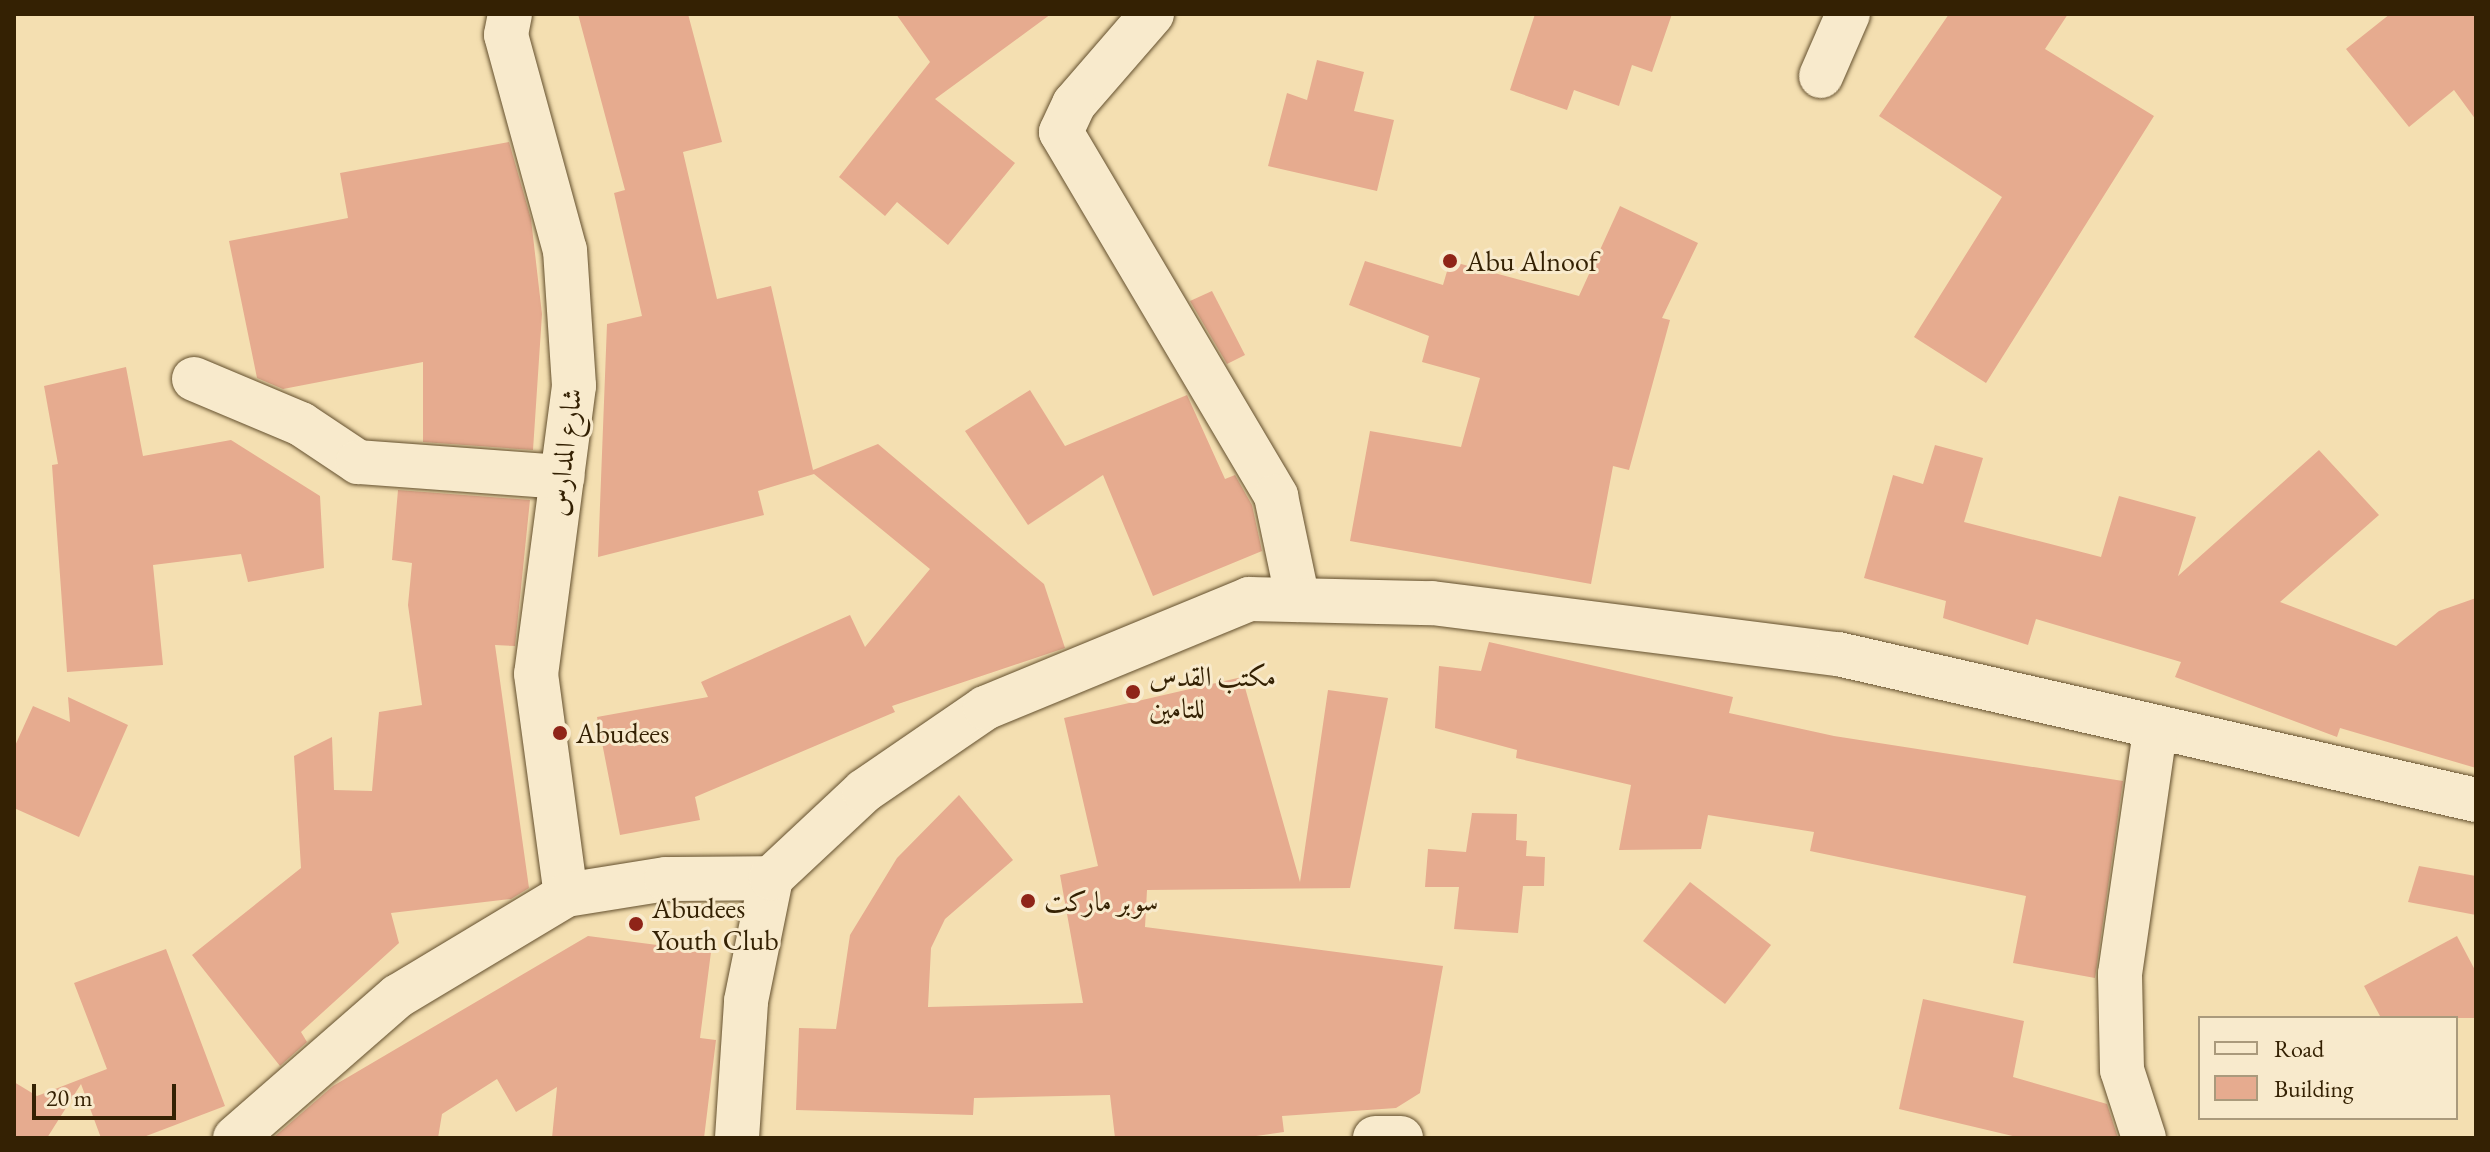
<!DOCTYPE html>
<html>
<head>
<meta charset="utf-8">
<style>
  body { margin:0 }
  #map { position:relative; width:2490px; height:1152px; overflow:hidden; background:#f4dfb1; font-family:"EB Garamond",Amiri,serif }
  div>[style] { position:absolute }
  .building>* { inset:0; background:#e6ab8f }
  .roads { filter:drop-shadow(0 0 2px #64502e) drop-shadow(0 0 2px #64502e) }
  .minor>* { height:44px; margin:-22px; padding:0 22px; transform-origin:22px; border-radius:22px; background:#f8eacc }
  .dots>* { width:22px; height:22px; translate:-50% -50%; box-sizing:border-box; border:4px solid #f8eacc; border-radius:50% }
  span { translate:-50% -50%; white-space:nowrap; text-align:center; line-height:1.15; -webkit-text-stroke:6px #f8eacc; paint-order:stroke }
  .poi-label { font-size:28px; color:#342103 }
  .left { translate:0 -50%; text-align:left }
  .street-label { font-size:28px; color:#342103 }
  .frame { position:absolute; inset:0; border:16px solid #342103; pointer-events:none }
  .legend { position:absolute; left:2198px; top:1016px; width:260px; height:104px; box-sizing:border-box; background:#f8eacc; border:2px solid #aa9a7c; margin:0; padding:10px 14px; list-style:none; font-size:24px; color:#342103 }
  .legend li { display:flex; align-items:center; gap:16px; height:40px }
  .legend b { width:40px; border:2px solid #aa9a7c }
  .scale { position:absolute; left:32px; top:1084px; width:144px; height:36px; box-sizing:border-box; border:4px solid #342103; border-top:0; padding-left:10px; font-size:24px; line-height:28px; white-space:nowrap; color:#342103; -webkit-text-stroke:6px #f8eacc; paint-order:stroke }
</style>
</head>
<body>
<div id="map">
  <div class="building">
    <i style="clip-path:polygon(578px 14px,688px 14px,722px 142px,683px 152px,717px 299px,771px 286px,813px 470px,878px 444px,1044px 584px,1065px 648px,892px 706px,895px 712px,695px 797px,700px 820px,620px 835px,597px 717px,708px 697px,701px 682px,850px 615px,865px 647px,930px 569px,814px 474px,758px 491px,764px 515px,598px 557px,607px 324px,642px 316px,614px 193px,625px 190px)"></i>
    <i style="clip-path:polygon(896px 14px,1051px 14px,935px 99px,1015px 163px,948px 245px,897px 202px,885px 216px,839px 177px,930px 62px)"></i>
    <i style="clip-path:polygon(1535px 14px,1672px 14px,1652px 72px,1632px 65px,1619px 106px,1574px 90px,1567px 110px,1510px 90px)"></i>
    <i style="clip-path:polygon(1949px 14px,2068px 14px,2045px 49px,2154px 116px,1986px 383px,1914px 337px,2002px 197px,1879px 116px)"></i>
    <i style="clip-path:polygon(2390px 14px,2476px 14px,2476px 120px,2454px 90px,2409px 127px,2346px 49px)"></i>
    <i style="clip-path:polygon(1317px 60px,1364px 72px,1354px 111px,1394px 120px,1377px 191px,1268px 166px,1287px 93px,1307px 100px)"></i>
    <i style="clip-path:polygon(509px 142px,531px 219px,542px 314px,533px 450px,423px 442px,423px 362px,283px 389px,257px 378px,229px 241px,348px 218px,340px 173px)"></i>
    <i style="clip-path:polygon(1620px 206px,1698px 243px,1662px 318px,1670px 320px,1629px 470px,1613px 466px,1591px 584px,1350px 541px,1370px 431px,1461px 447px,1480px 378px,1422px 362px,1429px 336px,1349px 305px,1365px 261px,1443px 285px,1450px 261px,1579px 296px)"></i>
    <i style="clip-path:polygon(1212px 291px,1245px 355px,1227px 364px,1190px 301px)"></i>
    <i style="clip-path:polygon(126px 367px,143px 456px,231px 440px,320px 496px,324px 568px,248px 582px,241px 554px,153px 565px,163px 665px,67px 672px,52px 465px,58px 464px,44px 386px)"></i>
    <i style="clip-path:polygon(1030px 390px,1065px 446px,1187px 395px,1225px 479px,1235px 475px,1252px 505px,1262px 551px,1153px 596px,1103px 475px,1028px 525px,965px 431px)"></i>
    <i style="clip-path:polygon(1935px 445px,1983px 458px,1964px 522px,2101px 557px,2119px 496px,2196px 517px,2178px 576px,2319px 450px,2379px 515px,2280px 602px,2396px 646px,2439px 611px,2476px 598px,2476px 768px,2340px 728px,2337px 737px,2175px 677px,2181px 662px,2036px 619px,2028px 645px,1943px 618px,1946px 601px,1864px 578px,1893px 475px,1923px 484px)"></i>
    <i style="clip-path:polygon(398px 490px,530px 500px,515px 646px,495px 645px,529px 888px,511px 899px,391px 913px,399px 943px,301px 1032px,307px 1042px,280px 1066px,192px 955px,301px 868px,294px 756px,332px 737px,334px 790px,372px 791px,379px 712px,422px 705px,408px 605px,412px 563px,392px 560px)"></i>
    <i style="clip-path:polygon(1489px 642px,1733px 697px,1729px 713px,1834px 736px,2123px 781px,2095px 978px,2013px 963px,2026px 896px,1810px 851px,1814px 832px,1708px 815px,1701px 849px,1619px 850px,1631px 785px,1516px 758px,1517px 750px,1435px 728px,1439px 666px,1481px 671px)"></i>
    <i style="clip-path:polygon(1242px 677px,1300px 882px,1328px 690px,1388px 698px,1350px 888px,1147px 890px,1145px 927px,1443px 966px,1420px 1093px,1396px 1108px,1282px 1116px,1284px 1132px,1242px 1138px,1115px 1138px,1110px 1095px,974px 1098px,973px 1115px,796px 1110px,799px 1028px,836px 1029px,850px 935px,897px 858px,959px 795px,1013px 860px,945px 919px,931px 948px,928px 1007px,1083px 1003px,1060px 875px,1098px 866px,1064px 718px)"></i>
    <i style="clip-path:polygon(68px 697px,128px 725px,79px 837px,14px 808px,14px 748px,33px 706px,70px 722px)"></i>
    <i style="clip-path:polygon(1472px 813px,1517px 814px,1516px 840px,1527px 841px,1526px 856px,1545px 857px,1544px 886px,1523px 886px,1518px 933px,1454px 929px,1459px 887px,1425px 887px,1428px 849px,1466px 852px)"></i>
    <i style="clip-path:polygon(2419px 866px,2476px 876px,2476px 915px,2408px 902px)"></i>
    <i style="clip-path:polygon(1690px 882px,1771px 945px,1725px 1004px,1643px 941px)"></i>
    <i style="clip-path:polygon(588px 936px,711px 952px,700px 1038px,716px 1040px,704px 1138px,552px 1138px,557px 1087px,516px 1112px,497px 1079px,442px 1114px,438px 1138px,273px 1138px,333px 1086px)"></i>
    <i style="clip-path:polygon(2457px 936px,2476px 972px,2476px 1018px,2381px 1018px,2364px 986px)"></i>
    <i style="clip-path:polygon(166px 949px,225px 1106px,141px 1138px,101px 1138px,81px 1084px,47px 1138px,14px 1138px,14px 1082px,37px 1096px,107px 1069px,74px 983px)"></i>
    <i style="clip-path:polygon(1923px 999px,2024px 1021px,2013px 1077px,2107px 1104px,2118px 1138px,2021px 1138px,1899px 1109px)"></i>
  </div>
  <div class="roads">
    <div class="minor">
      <i style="left:510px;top:14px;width:21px;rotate:101deg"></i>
      <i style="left:506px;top:35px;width:223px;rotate:74.7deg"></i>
      <i style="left:565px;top:250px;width:136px;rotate:86.2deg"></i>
      <i style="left:574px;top:386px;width:290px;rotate:97.5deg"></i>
      <i style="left:536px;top:674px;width:223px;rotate:82.3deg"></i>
      <i style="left:1152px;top:14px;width:119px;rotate:130.9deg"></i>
      <i style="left:1074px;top:104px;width:31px;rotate:115deg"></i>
      <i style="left:1061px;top:132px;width:423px;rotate:59.4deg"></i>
      <i style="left:1276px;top:496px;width:106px;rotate:78.1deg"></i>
      <i style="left:1821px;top:76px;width:68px;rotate:-66.5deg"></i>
      <i style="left:194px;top:379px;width:116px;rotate:22.8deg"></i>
      <i style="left:301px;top:424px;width:69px;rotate:33.7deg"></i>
      <i style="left:358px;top:462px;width:205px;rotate:4.2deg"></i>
      <i style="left:235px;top:1138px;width:216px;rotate:-41.1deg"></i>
      <i style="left:398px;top:996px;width:196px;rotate:-31deg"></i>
      <i style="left:566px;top:895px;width:101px;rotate:-9.1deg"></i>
      <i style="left:666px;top:879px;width:105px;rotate:-0.5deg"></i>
      <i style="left:737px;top:1138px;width:137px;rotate:-86.2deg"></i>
      <i style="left:746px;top:1001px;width:126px;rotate:-78.5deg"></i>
      <i style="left:771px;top:878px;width:127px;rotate:-43.1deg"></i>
      <i style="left:864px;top:791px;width:147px;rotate:-34.4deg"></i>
      <i style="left:985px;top:708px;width:286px;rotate:-22.4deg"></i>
      <i style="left:1249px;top:599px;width:183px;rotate:1.3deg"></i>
      <i style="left:1432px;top:603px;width:409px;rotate:7.2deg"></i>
      <i style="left:1838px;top:654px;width:654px;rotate:12.89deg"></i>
      <i style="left:1375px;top:1138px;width:26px"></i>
      <i style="left:2144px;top:1138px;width:71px;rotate:-107.9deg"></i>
      <i style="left:2122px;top:1070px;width:96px;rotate:-91.2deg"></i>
      <i style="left:2120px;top:974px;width:246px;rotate:-81.8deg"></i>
    </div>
  </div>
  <div class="dots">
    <i style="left:1450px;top:261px;background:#8f2418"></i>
    <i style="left:1133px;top:692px;background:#8f2418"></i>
    <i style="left:560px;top:733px;background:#8f2418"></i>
    <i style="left:1028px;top:901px;background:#8f2418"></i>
    <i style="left:636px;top:924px;background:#8f2418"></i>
  </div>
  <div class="poi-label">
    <span class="left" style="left:1466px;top:261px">Abu Alnoof</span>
    <span class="left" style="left:1149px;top:692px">مكتب القدس<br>للتامين</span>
    <span class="left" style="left:576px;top:733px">Abudees</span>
    <span class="left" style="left:1044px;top:901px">سوبر ماركت</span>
    <span class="left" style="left:652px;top:924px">Abudees<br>Youth Club</span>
  </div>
  <div class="street-label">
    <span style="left:564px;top:452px;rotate:-83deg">شارع المدارس</span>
  </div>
  <div class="frame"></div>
  <ul class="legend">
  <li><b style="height:10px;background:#f8eacc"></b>Road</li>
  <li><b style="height:22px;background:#e6ab8f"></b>Building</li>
  </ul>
  <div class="scale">20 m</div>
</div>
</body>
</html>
